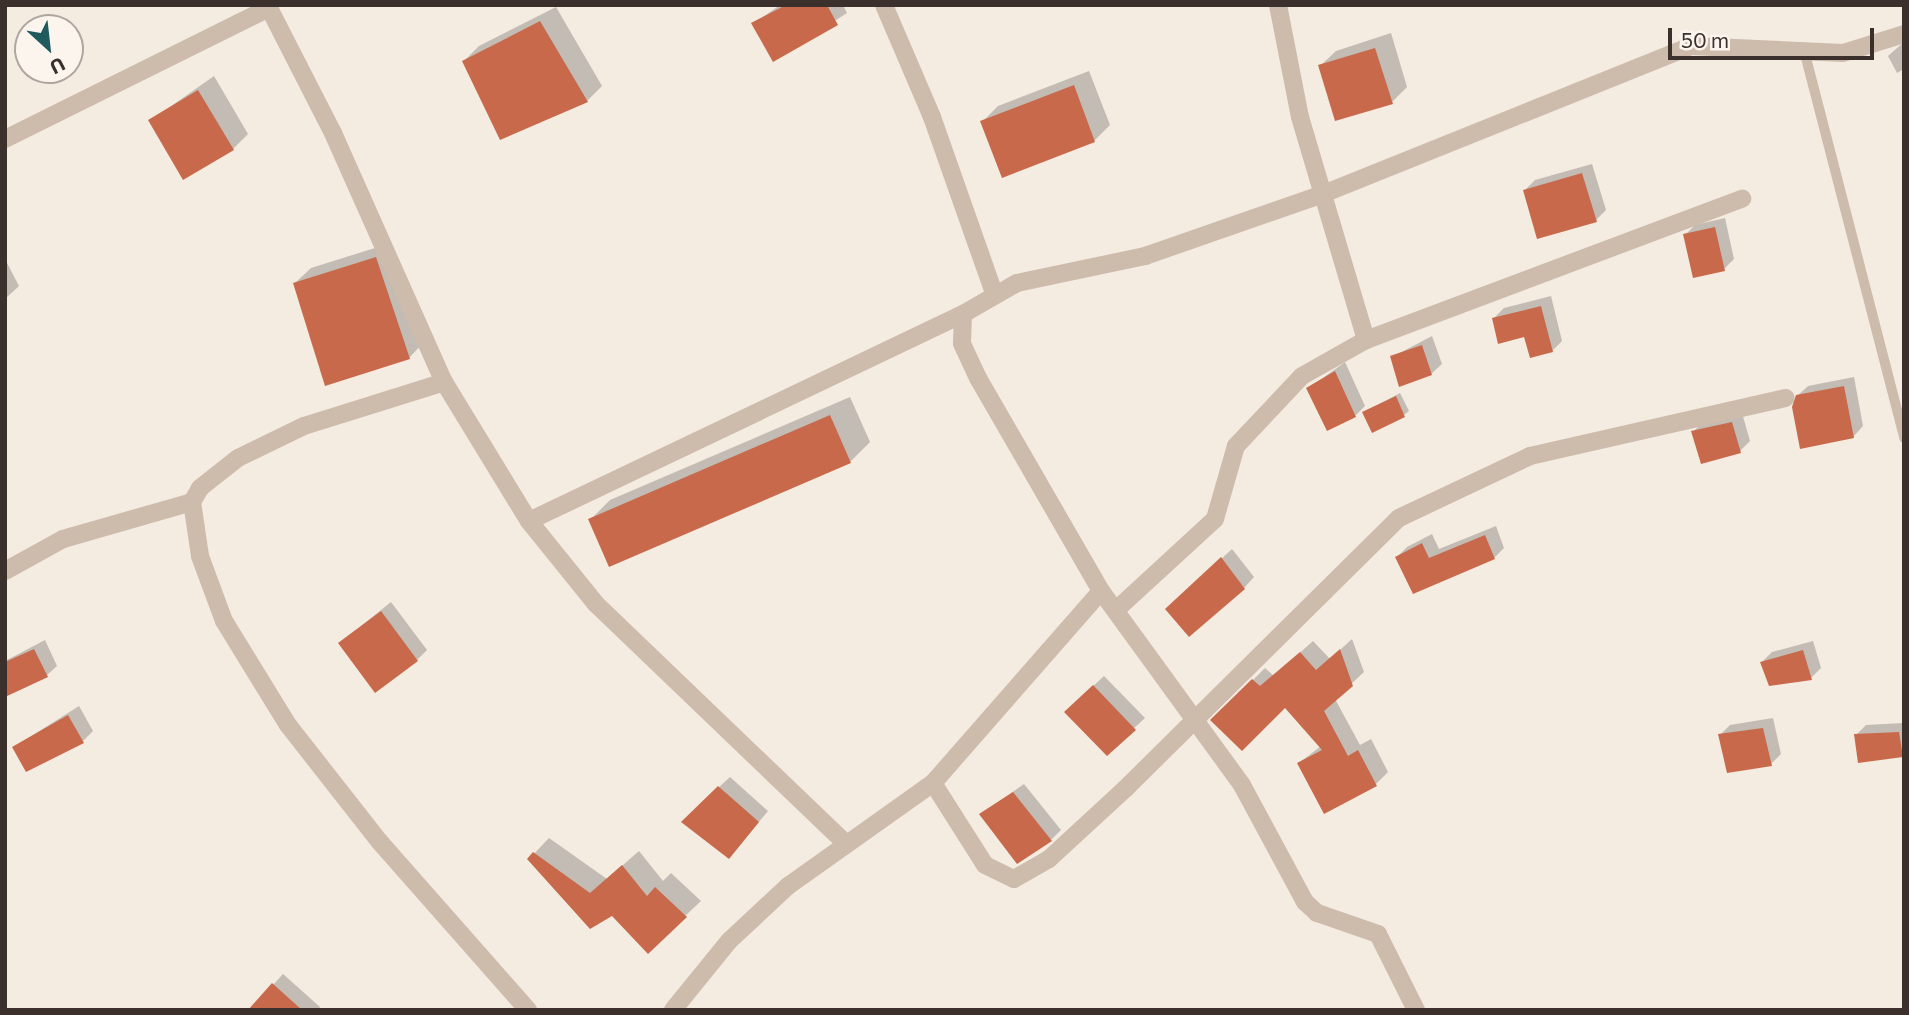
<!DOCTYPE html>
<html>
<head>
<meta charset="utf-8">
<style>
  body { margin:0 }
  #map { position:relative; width:1909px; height:1015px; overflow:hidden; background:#f4ebe1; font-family:Commissioner,sans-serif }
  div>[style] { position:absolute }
  .shadow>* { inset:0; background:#0003 }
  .building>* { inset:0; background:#c8694b }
  .service>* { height:10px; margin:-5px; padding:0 5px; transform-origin:5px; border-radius:5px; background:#cdbbac }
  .minor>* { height:18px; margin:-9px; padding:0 9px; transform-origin:9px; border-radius:9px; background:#cdbbac }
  span { translate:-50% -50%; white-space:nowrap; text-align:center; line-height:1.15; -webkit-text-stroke:5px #fbf5ee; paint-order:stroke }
  .frame { position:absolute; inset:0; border:7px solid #3b302b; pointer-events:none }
  .north { position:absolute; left:14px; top:14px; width:70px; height:70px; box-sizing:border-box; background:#fbf5ee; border:2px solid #aea6a0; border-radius:50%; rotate:153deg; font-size:19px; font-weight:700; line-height:28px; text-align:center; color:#3b302b }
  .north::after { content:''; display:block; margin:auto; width:24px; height:32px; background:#1f5a5e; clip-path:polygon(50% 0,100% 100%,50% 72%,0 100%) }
  .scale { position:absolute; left:1668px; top:28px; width:206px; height:32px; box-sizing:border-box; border:4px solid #3b302b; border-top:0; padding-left:9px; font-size:21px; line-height:24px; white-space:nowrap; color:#3b302b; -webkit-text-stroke:5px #fbf5ee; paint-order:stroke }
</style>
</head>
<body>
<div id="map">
  <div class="shadow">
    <i style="clip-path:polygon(780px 5px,843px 5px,847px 13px,774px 60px,753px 24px)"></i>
    <i style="clip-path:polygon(556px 7px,602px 86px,587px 101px,464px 61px,479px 46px)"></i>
    <i style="clip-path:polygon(1391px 33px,1407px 87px,1392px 102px,1320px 66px,1336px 51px)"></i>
    <i style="clip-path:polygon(1904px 42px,1904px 69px,1897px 73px,1888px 56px)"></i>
    <i style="clip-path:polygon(1089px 71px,1110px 125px,1094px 141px,982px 122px,998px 106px)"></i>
    <i style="clip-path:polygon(214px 76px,248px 134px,233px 149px,150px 121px)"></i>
    <i style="clip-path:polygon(1592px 164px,1606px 210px,1596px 220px,1525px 190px,1535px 180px)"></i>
    <i style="clip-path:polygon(1725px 218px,1734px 259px,1724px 269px,1685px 235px,1695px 225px)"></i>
    <i style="clip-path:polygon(391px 243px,424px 342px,409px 358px,295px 283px,311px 268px)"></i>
    <i style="clip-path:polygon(5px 259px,19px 286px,5px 299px)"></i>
    <i style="clip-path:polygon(1551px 296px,1562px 341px,1552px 351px,1494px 318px,1504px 308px)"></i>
    <i style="clip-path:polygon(1432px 336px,1442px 364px,1431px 374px,1392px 357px)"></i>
    <i style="clip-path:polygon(1345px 362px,1365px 406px,1355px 416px,1309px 388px)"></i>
    <i style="clip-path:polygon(1854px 377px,1863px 426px,1853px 437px,1797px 396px,1808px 386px)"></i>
    <i style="clip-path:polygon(1400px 393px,1409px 411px,1404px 415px,1364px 412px)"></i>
    <i style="clip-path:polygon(850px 397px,870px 442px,850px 462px,590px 520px,610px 500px)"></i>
    <i style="clip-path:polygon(1742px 413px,1750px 441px,1740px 451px,1693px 432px,1703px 422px)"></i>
    <i style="clip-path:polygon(1496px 526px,1504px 548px,1494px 558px,1414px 592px,1397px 557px,1407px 547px,1432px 534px,1439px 549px)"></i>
    <i style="clip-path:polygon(1232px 549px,1254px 577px,1244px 588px,1178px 599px)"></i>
    <i style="clip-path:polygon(391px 602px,427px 650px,417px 660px,340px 643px)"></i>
    <i style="clip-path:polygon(1352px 639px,1364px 672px,1335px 699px,1360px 745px,1371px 739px,1388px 772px,1376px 784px,1299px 763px,1321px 746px,1285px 706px,1213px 720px,1265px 668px,1274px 676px,1313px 641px,1330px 659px)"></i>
    <i style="clip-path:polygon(45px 640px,57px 666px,46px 676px,5px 681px,5px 661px)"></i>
    <i style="clip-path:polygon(1813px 641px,1821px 668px,1811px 678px,1762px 662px,1772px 652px)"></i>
    <i style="clip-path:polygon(1104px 676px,1145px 718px,1107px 753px,1076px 702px)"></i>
    <i style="clip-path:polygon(79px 706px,93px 731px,83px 741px,14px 747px)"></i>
    <i style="clip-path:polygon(1773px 718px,1781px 754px,1771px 764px,1720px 735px,1730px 725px)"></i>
    <i style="clip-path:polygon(1904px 723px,1902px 755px,1856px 735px,1866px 725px)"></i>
    <i style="clip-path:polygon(730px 777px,768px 811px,739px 846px,683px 821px)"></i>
    <i style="clip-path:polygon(1024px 784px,1061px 830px,1051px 840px,981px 814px)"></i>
    <i style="clip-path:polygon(549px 838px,607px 879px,639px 851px,663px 881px,671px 873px,701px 901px,685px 916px,613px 914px,529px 859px)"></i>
    <i style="clip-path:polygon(283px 974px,320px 1007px,318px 1010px,250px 1010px)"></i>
  </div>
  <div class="building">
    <i style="clip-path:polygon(786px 5px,827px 5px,838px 25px,773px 62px,751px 23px)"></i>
    <i style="clip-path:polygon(540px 21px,588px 102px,500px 140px,462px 61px)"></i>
    <i style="clip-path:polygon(1375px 48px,1393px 104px,1335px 121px,1318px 65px)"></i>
    <i style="clip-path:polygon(1074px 85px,1095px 142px,1002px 178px,980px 121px)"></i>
    <i style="clip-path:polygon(198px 90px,234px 150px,183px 180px,148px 120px)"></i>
    <i style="clip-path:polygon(1582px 173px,1597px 222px,1537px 239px,1523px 190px)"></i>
    <i style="clip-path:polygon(1715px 227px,1725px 271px,1693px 278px,1683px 234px)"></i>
    <i style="clip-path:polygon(376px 257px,410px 359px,325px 386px,293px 283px)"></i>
    <i style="clip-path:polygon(1541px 306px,1553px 352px,1530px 358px,1524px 337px,1498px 344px,1492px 318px)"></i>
    <i style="clip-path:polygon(1422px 345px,1432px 375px,1399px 387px,1390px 356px)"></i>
    <i style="clip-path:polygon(1335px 371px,1356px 417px,1327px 431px,1306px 388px)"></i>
    <i style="clip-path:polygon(1844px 386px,1854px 438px,1800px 449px,1792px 407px,1796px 395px)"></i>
    <i style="clip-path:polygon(1396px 396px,1405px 417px,1372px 433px,1362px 412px)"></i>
    <i style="clip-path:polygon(830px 415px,851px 463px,609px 567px,588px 519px)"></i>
    <i style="clip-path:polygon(1732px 422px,1741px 453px,1701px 464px,1691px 431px)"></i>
    <i style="clip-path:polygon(1485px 535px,1495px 559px,1413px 594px,1395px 557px,1422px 543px,1429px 558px)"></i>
    <i style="clip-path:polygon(1221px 557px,1245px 589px,1189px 637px,1165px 609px)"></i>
    <i style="clip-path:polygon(381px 611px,418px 661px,375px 693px,338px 643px)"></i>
    <i style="clip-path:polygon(34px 649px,48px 677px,5px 697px,5px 662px)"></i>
    <i style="clip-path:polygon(1340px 649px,1353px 686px,1324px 711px,1348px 756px,1358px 750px,1377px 786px,1324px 814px,1297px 763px,1322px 750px,1285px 708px,1242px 751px,1210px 720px,1252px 679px,1260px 686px,1300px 652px,1316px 670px)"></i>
    <i style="clip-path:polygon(1803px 650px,1812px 680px,1769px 686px,1760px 662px)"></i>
    <i style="clip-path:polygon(1093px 685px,1136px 730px,1107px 756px,1064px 712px)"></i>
    <i style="clip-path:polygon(68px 715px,84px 743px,26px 772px,12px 747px)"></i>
    <i style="clip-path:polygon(1763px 728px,1772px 766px,1727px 773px,1718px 734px)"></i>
    <i style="clip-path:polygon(1899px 732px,1903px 757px,1858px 763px,1854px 734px)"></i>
    <i style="clip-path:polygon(718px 786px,759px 822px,729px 859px,681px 822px)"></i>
    <i style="clip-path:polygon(1013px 792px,1052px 841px,1017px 864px,979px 814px)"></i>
    <i style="clip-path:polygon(533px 852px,590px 893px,622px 865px,647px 896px,655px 887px,687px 917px,648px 954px,612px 916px,590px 929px,527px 859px)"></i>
    <i style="clip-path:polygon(272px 983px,302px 1010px,248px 1010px)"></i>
  </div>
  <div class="service">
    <i style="left:1805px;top:54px;width:397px;rotate:75.5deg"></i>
  </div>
  <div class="minor">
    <i style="left:884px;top:5px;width:122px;rotate:66.8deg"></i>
    <i style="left:932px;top:117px;width:187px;rotate:70.6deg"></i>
    <i style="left:1278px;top:5px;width:114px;rotate:78.9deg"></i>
    <i style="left:1300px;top:117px;width:233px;rotate:73.5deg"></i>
    <i style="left:5px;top:139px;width:295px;rotate:-26.4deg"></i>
    <i style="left:269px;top:8px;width:140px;rotate:62.9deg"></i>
    <i style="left:333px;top:133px;width:273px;rotate:66deg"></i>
    <i style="left:529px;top:521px;width:481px;rotate:-25.5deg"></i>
    <i style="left:5px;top:571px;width:66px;rotate:-28.9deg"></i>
    <i style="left:63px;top:539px;width:134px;rotate:-16deg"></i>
    <i style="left:1116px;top:610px;width:134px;rotate:-42.6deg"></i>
    <i style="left:1215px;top:519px;width:76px;rotate:-74deg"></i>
    <i style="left:1236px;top:446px;width:96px;rotate:-46.7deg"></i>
    <i style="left:1302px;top:376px;width:73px;rotate:-29.4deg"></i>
    <i style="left:1366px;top:340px;width:402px;rotate:-20.6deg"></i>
    <i style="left:933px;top:783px;width:97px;rotate:57.6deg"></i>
    <i style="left:985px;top:865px;width:32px;rotate:26deg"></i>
    <i style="left:1014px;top:879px;width:40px;rotate:-29.7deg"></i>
    <i style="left:1049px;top:859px;width:105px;rotate:-42.7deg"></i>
    <i style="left:1126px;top:788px;width:384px;rotate:-44.7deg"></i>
    <i style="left:1399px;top:518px;width:145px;rotate:-25.3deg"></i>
    <i style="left:1530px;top:456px;width:262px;rotate:-12.8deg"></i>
    <i style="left:528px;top:1010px;width:225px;rotate:-131.4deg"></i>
    <i style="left:379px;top:841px;width:147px;rotate:-128.1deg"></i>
    <i style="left:288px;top:725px;width:122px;rotate:-121.6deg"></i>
    <i style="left:224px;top:621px;width:69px;rotate:-110.3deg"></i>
    <i style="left:200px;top:556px;width:55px;rotate:-98.4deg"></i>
    <i style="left:192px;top:502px;width:16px;rotate:-60deg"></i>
    <i style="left:200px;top:488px;width:48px;rotate:-38.3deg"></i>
    <i style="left:238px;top:458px;width:73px;rotate:-25.9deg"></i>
    <i style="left:304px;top:426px;width:147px;rotate:-17.4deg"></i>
    <i style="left:444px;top:382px;width:163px;rotate:58.6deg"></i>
    <i style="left:529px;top:521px;width:107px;rotate:51.1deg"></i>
    <i style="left:596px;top:604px;width:344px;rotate:43.8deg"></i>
    <i style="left:673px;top:1010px;width:89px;rotate:-50.9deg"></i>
    <i style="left:729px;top:941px;width:81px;rotate:-43deg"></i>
    <i style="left:788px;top:886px;width:178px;rotate:-35.4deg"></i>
    <i style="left:933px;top:783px;width:255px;rotate:-48.8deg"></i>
    <i style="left:1416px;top:1010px;width:85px;rotate:-116.6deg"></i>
    <i style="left:1378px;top:934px;width:65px;rotate:-161deg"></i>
    <i style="left:1317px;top:913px;width:16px;rotate:-137deg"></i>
    <i style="left:1305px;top:902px;width:133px;rotate:-118.3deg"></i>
    <i style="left:1242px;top:785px;width:240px;rotate:-126deg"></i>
    <i style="left:1101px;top:591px;width:246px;rotate:-120deg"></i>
    <i style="left:978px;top:378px;width:38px;rotate:-115deg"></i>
    <i style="left:962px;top:343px;width:29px;rotate:-88deg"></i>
    <i style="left:963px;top:314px;width:62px;rotate:-29.9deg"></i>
    <i style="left:1017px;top:283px;width:131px;rotate:-11.9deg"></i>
    <i style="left:1145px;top:256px;width:188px;rotate:-19.2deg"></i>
    <i style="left:1323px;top:194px;width:397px;rotate:-21.9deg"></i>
    <i style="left:1691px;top:46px;width:152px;rotate:2.6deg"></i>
    <i style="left:1843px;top:53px;width:64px;rotate:-17.3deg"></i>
  </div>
  <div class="frame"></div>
  <div class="north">U</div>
  <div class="scale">50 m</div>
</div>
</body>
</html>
